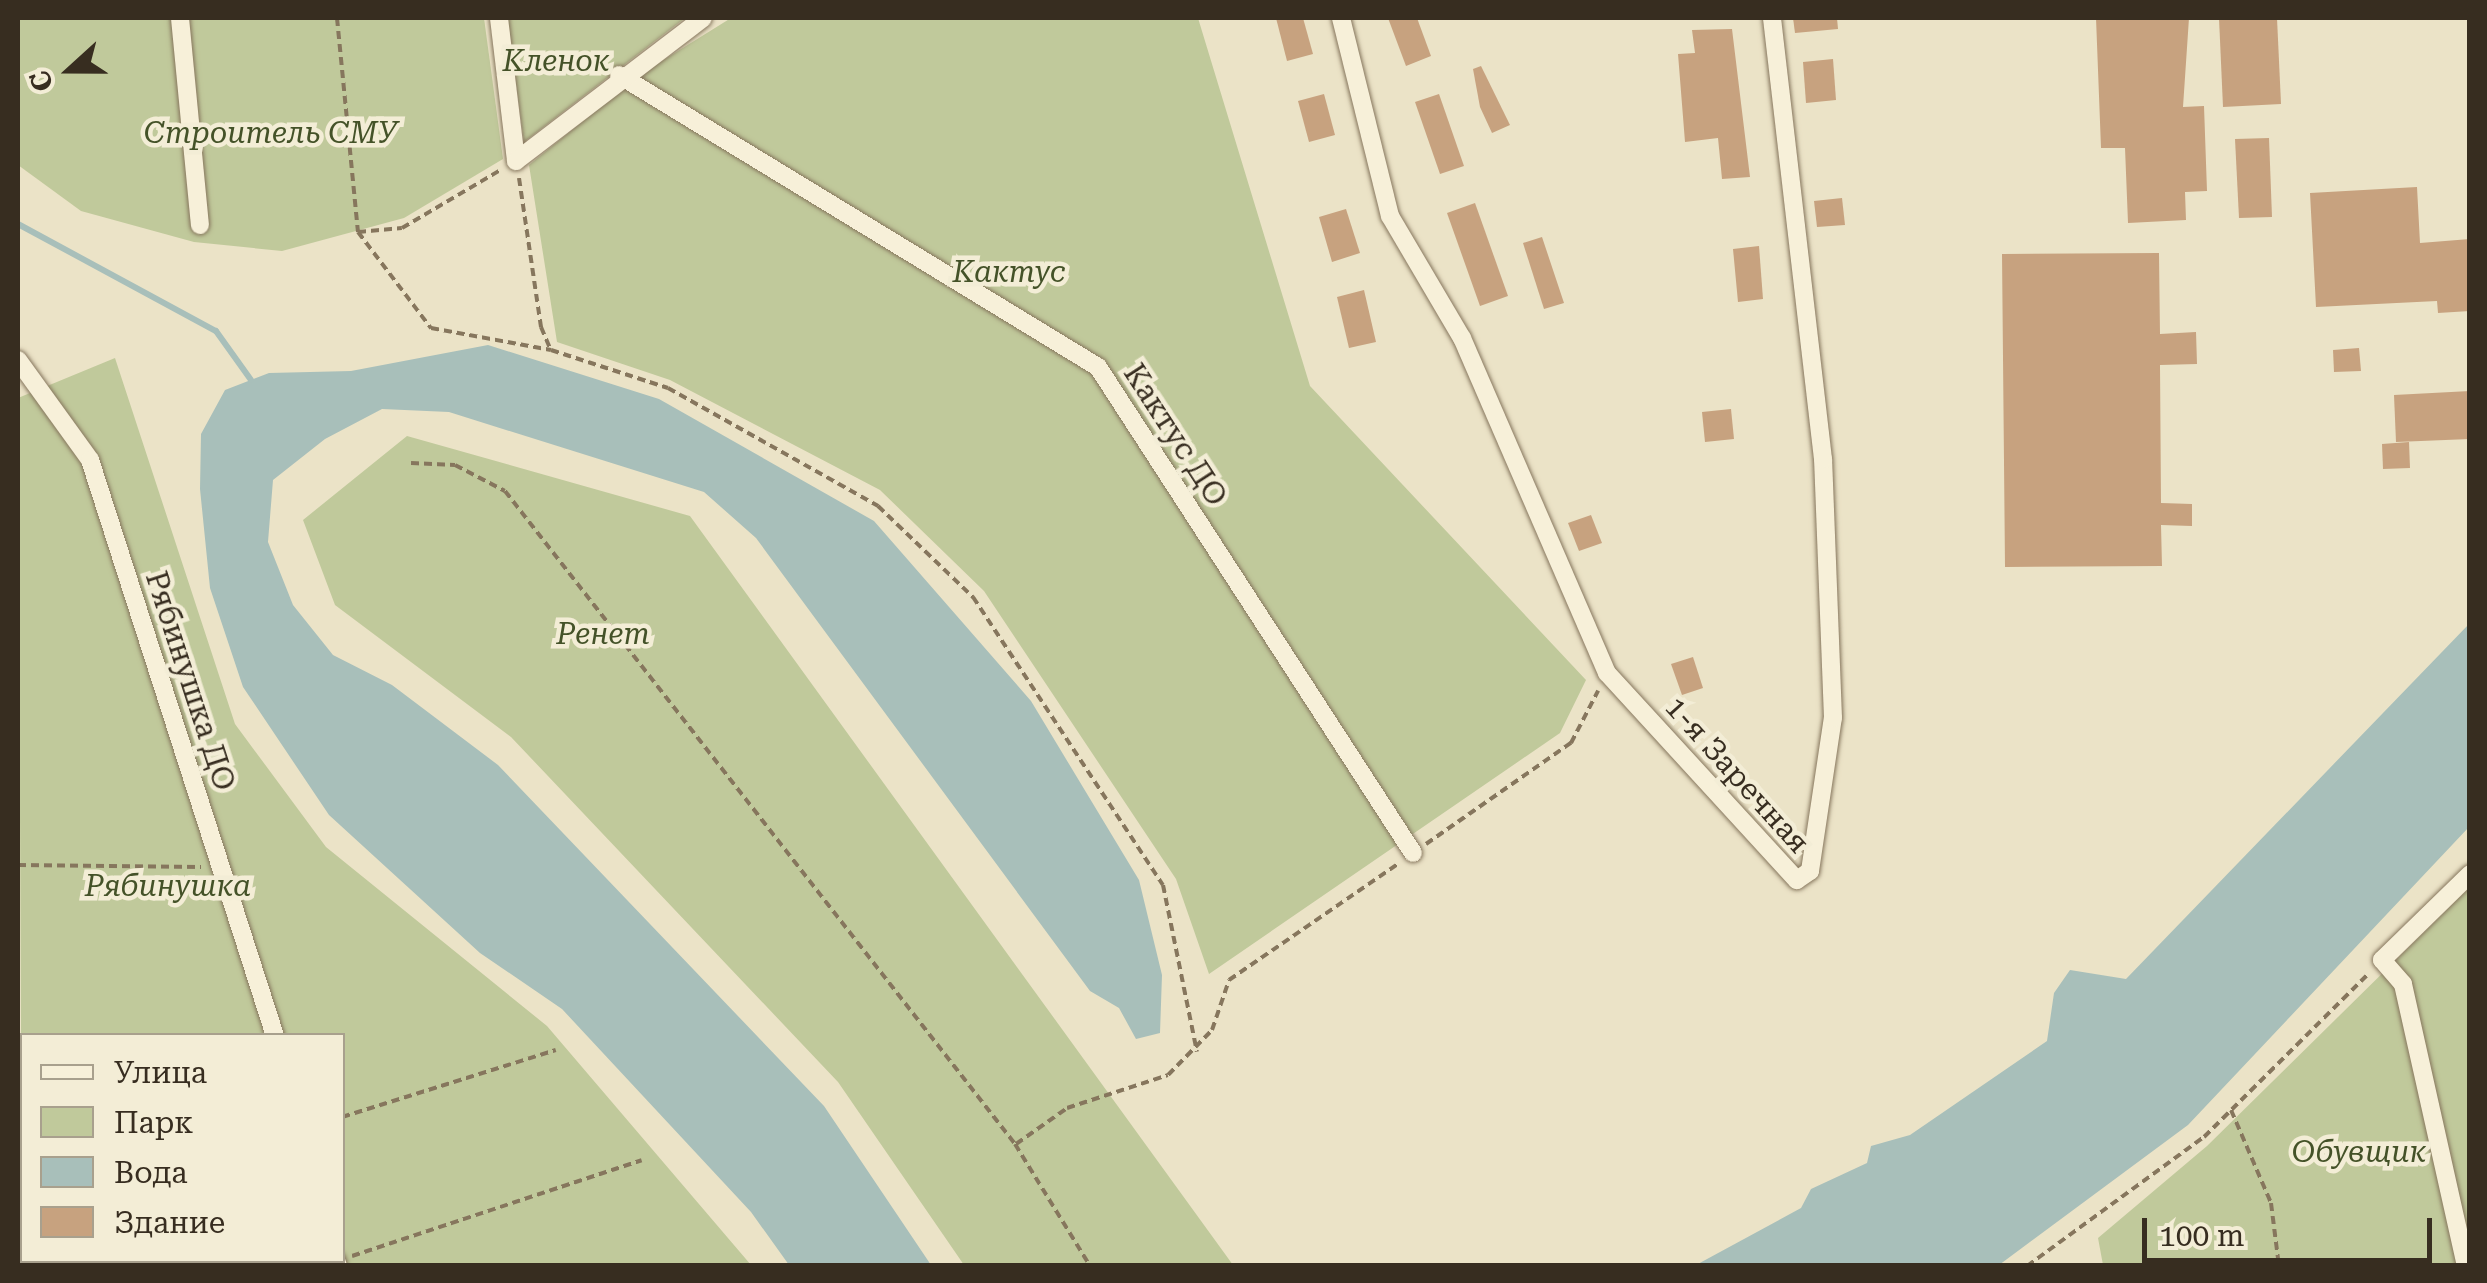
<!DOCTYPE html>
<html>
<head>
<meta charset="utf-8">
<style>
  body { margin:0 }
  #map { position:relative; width:2487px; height:1283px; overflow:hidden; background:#ebe3c7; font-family:"Roboto Serif",serif }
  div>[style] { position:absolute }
  .green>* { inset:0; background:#c0c99b }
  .water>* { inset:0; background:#a8bfba }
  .stream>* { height:6px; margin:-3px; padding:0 3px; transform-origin:3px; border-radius:3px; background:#a8bfba }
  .building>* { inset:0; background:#c7a27f }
  .path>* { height:4px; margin-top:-2px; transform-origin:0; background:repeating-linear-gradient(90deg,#86765d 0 8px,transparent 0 13px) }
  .roads { filter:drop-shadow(0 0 2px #86765d) drop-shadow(0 0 2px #86765d) }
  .street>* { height:18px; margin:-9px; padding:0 9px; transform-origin:9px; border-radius:9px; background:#f7f0d9 }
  span { translate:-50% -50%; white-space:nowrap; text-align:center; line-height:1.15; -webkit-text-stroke:9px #f3edd6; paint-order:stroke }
  .park-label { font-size:30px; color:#445228; font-style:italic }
  .street-label { font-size:30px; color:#372d20 }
  .frame { position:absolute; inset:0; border:20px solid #372d20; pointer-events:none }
  .legend { position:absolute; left:20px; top:1033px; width:325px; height:230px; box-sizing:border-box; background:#f3edd6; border:2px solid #a8a08d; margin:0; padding:12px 18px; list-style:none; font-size:30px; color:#372d20 }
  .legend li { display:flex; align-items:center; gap:20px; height:50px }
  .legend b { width:50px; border:2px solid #a8a08d }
  .north { position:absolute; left:20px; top:20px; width:100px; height:100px; -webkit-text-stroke:8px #f3edd6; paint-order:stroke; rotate:249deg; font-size:28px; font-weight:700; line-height:40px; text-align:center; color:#372d20 }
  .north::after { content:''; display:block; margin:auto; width:35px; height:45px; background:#372d20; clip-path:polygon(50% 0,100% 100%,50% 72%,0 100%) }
  .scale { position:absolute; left:2142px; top:1218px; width:290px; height:45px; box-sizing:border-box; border:5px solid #372d20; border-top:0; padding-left:12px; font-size:30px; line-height:35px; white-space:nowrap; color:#372d20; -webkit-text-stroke:8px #f3edd6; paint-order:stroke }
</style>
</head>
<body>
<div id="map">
  <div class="green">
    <i style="clip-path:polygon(18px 18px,484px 18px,503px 159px,404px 218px,282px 251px,194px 242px,81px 211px,18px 165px)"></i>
    <i style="clip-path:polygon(507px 18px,685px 18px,524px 142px)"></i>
    <i style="clip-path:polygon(731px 18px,1198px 18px,1310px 386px,1586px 680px,1560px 733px,1209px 974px,1176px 879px,984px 591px,880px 490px,670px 380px,557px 342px,529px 165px,641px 74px)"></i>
    <i style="clip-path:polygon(115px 358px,235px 724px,326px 847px,547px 1026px,751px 1265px,27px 1265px,342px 1260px,342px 1036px,22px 1036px,22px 1235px,18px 398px)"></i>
    <i style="clip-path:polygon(407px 436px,690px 516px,1233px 1265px,964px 1265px,838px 1082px,511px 737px,335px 605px,303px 520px)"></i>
    <i style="clip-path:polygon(2469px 888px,2469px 1265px,2103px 1265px,2098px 1238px,2207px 1146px)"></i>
  </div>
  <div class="water">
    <i style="clip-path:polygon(488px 345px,659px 399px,874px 521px,1031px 701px,1139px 880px,1162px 975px,1160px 1033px,1136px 1039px,1119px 1008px,1090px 991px,756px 538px,704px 492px,449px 412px,382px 409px,325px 439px,273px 480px,268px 542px,293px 605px,333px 655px,392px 685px,498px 765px,824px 1106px,931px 1265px,789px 1265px,751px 1212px,562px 1009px,480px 953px,329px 815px,243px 687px,210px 588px,200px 489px,201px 434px,225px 390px,269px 373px,351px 371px)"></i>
    <i style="clip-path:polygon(2469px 624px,2469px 827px,2188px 1125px,1999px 1265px,1696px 1265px,1801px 1208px,1811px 1189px,1867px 1163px,1871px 1146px,1910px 1135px,2047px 1041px,2054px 993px,2070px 970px,2126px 979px)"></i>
  </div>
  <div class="stream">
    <i style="left:18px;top:224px;width:225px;rotate:28.4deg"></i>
    <i style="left:216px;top:331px;width:60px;rotate:54.5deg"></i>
  </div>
  <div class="building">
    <i style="clip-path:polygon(1276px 18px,1303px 18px,1313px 54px,1287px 61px)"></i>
    <i style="clip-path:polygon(1388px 18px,1417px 18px,1431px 56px,1406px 66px)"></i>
    <i style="clip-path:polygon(1793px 18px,1837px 18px,1838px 29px,1795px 33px)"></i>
    <i style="clip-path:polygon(2096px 18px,2189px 18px,2183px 107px,2204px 106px,2207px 191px,2185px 192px,2186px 220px,2128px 223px,2125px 148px,2101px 148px)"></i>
    <i style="clip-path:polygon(2219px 18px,2277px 18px,2281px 104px,2223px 107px)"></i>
    <i style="clip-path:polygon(1732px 29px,1750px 177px,1722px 179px,1718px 138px,1685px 142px,1678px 54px,1695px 53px,1692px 30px)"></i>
    <i style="clip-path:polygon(1833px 59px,1836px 100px,1806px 103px,1803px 62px)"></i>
    <i style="clip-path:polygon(1481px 66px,1510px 125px,1492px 133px,1480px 107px,1473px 69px)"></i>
    <i style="clip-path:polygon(1324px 94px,1335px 135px,1309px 142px,1298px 101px)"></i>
    <i style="clip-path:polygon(1439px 94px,1464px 166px,1440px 174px,1415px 102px)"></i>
    <i style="clip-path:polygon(2269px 138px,2272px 217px,2239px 218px,2235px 139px)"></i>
    <i style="clip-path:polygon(2417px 187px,2420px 243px,2470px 239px,2470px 311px,2438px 313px,2437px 301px,2316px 307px,2310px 193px)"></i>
    <i style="clip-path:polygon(1842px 198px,1845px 225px,1817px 227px,1814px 201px)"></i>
    <i style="clip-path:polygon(1475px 203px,1508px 296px,1480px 306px,1447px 213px)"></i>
    <i style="clip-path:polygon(1346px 209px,1360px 253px,1332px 262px,1319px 217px)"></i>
    <i style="clip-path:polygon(1542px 237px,1564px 303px,1544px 309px,1523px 243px)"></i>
    <i style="clip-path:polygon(1759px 246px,1763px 299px,1738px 302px,1733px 249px)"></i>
    <i style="clip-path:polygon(2159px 253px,2160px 334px,2196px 332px,2197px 364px,2160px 365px,2161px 503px,2192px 504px,2192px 526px,2161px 525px,2162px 566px,2005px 567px,2002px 254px)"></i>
    <i style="clip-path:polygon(1364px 290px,1376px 342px,1349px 348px,1337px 297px)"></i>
    <i style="clip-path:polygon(2359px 348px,2361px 371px,2334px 372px,2333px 350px)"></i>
    <i style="clip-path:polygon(2470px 391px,2470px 439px,2396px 442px,2394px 395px)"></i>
    <i style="clip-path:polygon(1731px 409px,1734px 439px,1705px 442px,1702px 412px)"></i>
    <i style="clip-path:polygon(2409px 442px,2410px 468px,2383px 469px,2382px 444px)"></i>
    <i style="clip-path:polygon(1591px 515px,1602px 543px,1579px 551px,1568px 523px)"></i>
    <i style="clip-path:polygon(1693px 657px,1703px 688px,1682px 695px,1671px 664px)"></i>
  </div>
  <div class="path">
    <i style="left:337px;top:18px;width:215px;rotate:84.4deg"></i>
    <i style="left:358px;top:232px;width:44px;rotate:-5.2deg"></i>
    <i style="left:402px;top:228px;width:116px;rotate:-30.5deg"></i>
    <i style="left:519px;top:178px;width:151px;rotate:81.6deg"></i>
    <i style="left:541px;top:327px;width:25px;rotate:67deg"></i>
    <i style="left:358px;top:232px;width:121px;rotate:52.8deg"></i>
    <i style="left:431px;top:328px;width:122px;rotate:10.4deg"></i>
    <i style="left:551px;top:350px;width:123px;rotate:18deg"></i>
    <i style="left:668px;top:388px;width:241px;rotate:29.3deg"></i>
    <i style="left:878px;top:506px;width:132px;rotate:43.8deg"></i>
    <i style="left:973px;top:597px;width:345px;rotate:56.6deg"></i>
    <i style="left:1163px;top:885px;width:170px;rotate:78.5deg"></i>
    <i style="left:411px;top:463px;width:44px;rotate:2.6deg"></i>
    <i style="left:455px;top:465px;width:56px;rotate:27.5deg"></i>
    <i style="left:505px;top:491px;width:829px;rotate:52.01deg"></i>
    <i style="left:1015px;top:1144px;width:143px;rotate:58.4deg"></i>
    <i style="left:1426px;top:844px;width:177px;rotate:-34.9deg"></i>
    <i style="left:1571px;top:743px;width:59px;rotate:-62.6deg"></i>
    <i style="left:18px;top:865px;width:183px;rotate:0.6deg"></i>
    <i style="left:18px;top:1042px;width:4px"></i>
    <i style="left:2231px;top:1110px;width:101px;rotate:66.7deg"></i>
    <i style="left:2271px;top:1203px;width:64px;rotate:82.8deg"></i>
    <i style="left:342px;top:1117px;width:224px;rotate:-17.4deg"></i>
    <i style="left:1016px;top:1144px;width:62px;rotate:-35.2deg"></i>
    <i style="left:1067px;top:1108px;width:106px;rotate:-18.1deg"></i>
    <i style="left:1168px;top:1075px;width:63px;rotate:-45.6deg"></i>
    <i style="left:1212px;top:1030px;width:53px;rotate:-71.2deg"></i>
    <i style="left:1229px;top:980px;width:205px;rotate:-34.5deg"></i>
    <i style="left:352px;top:1256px;width:305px;rotate:-18.3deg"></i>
    <i style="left:2027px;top:1266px;width:219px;rotate:-36.1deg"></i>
    <i style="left:2204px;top:1137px;width:231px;rotate:-44.8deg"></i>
  </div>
  <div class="roads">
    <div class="street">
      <i style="left:180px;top:18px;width:208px;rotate:84.5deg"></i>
      <i style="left:499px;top:18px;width:144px;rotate:83.2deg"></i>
      <i style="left:1341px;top:18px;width:204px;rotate:76.1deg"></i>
      <i style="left:1390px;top:216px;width:142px;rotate:59.5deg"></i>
      <i style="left:1462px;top:338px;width:365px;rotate:66.6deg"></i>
      <i style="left:1607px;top:673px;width:281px;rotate:47.5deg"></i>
      <i style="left:1797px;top:880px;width:16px;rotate:-35deg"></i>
      <i style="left:1810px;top:871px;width:155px;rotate:-81.5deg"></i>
      <i style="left:1833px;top:718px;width:259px;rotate:-92.2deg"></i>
      <i style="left:1823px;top:459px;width:444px;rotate:-96.6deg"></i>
      <i style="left:619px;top:75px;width:561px;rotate:31.37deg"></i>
      <i style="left:1098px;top:367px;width:579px;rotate:57.05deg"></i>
      <i style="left:516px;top:161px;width:235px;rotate:-37.4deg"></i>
      <i style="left:18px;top:360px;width:123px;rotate:54.2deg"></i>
      <i style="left:90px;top:460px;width:605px;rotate:72.19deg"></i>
      <i style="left:336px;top:1260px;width:6px;rotate:72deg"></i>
      <i style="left:2466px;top:1266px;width:289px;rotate:-102.6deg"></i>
      <i style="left:2403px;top:984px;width:32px;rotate:-131deg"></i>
      <i style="left:2382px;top:960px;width:123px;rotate:-44.3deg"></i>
    </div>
  </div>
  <div class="park-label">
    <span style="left:556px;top:61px">Кленок</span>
    <span style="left:271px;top:133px">Строитель СМУ</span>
    <span style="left:1009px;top:272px">Кактус</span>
    <span style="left:603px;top:634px">Ренет</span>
    <span style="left:168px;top:886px">Рябинушка</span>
    <span style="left:2359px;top:1152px">Обувщик</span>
  </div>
  <div class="street-label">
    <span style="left:1175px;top:435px;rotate:57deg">Кактус ДО</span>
    <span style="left:190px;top:681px;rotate:72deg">Рябинушка ДО</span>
    <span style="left:1737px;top:775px;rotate:48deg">1-я Заречная</span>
  </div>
  <div class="frame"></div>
  <ul class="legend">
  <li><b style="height:12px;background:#f7f0d9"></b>Улица</li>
  <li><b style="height:28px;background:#c0c99b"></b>Парк</li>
  <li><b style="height:28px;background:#a8bfba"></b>Вода</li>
  <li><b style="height:28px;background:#c7a27f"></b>Здание</li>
  </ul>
  <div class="north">С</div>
  <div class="scale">100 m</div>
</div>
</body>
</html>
